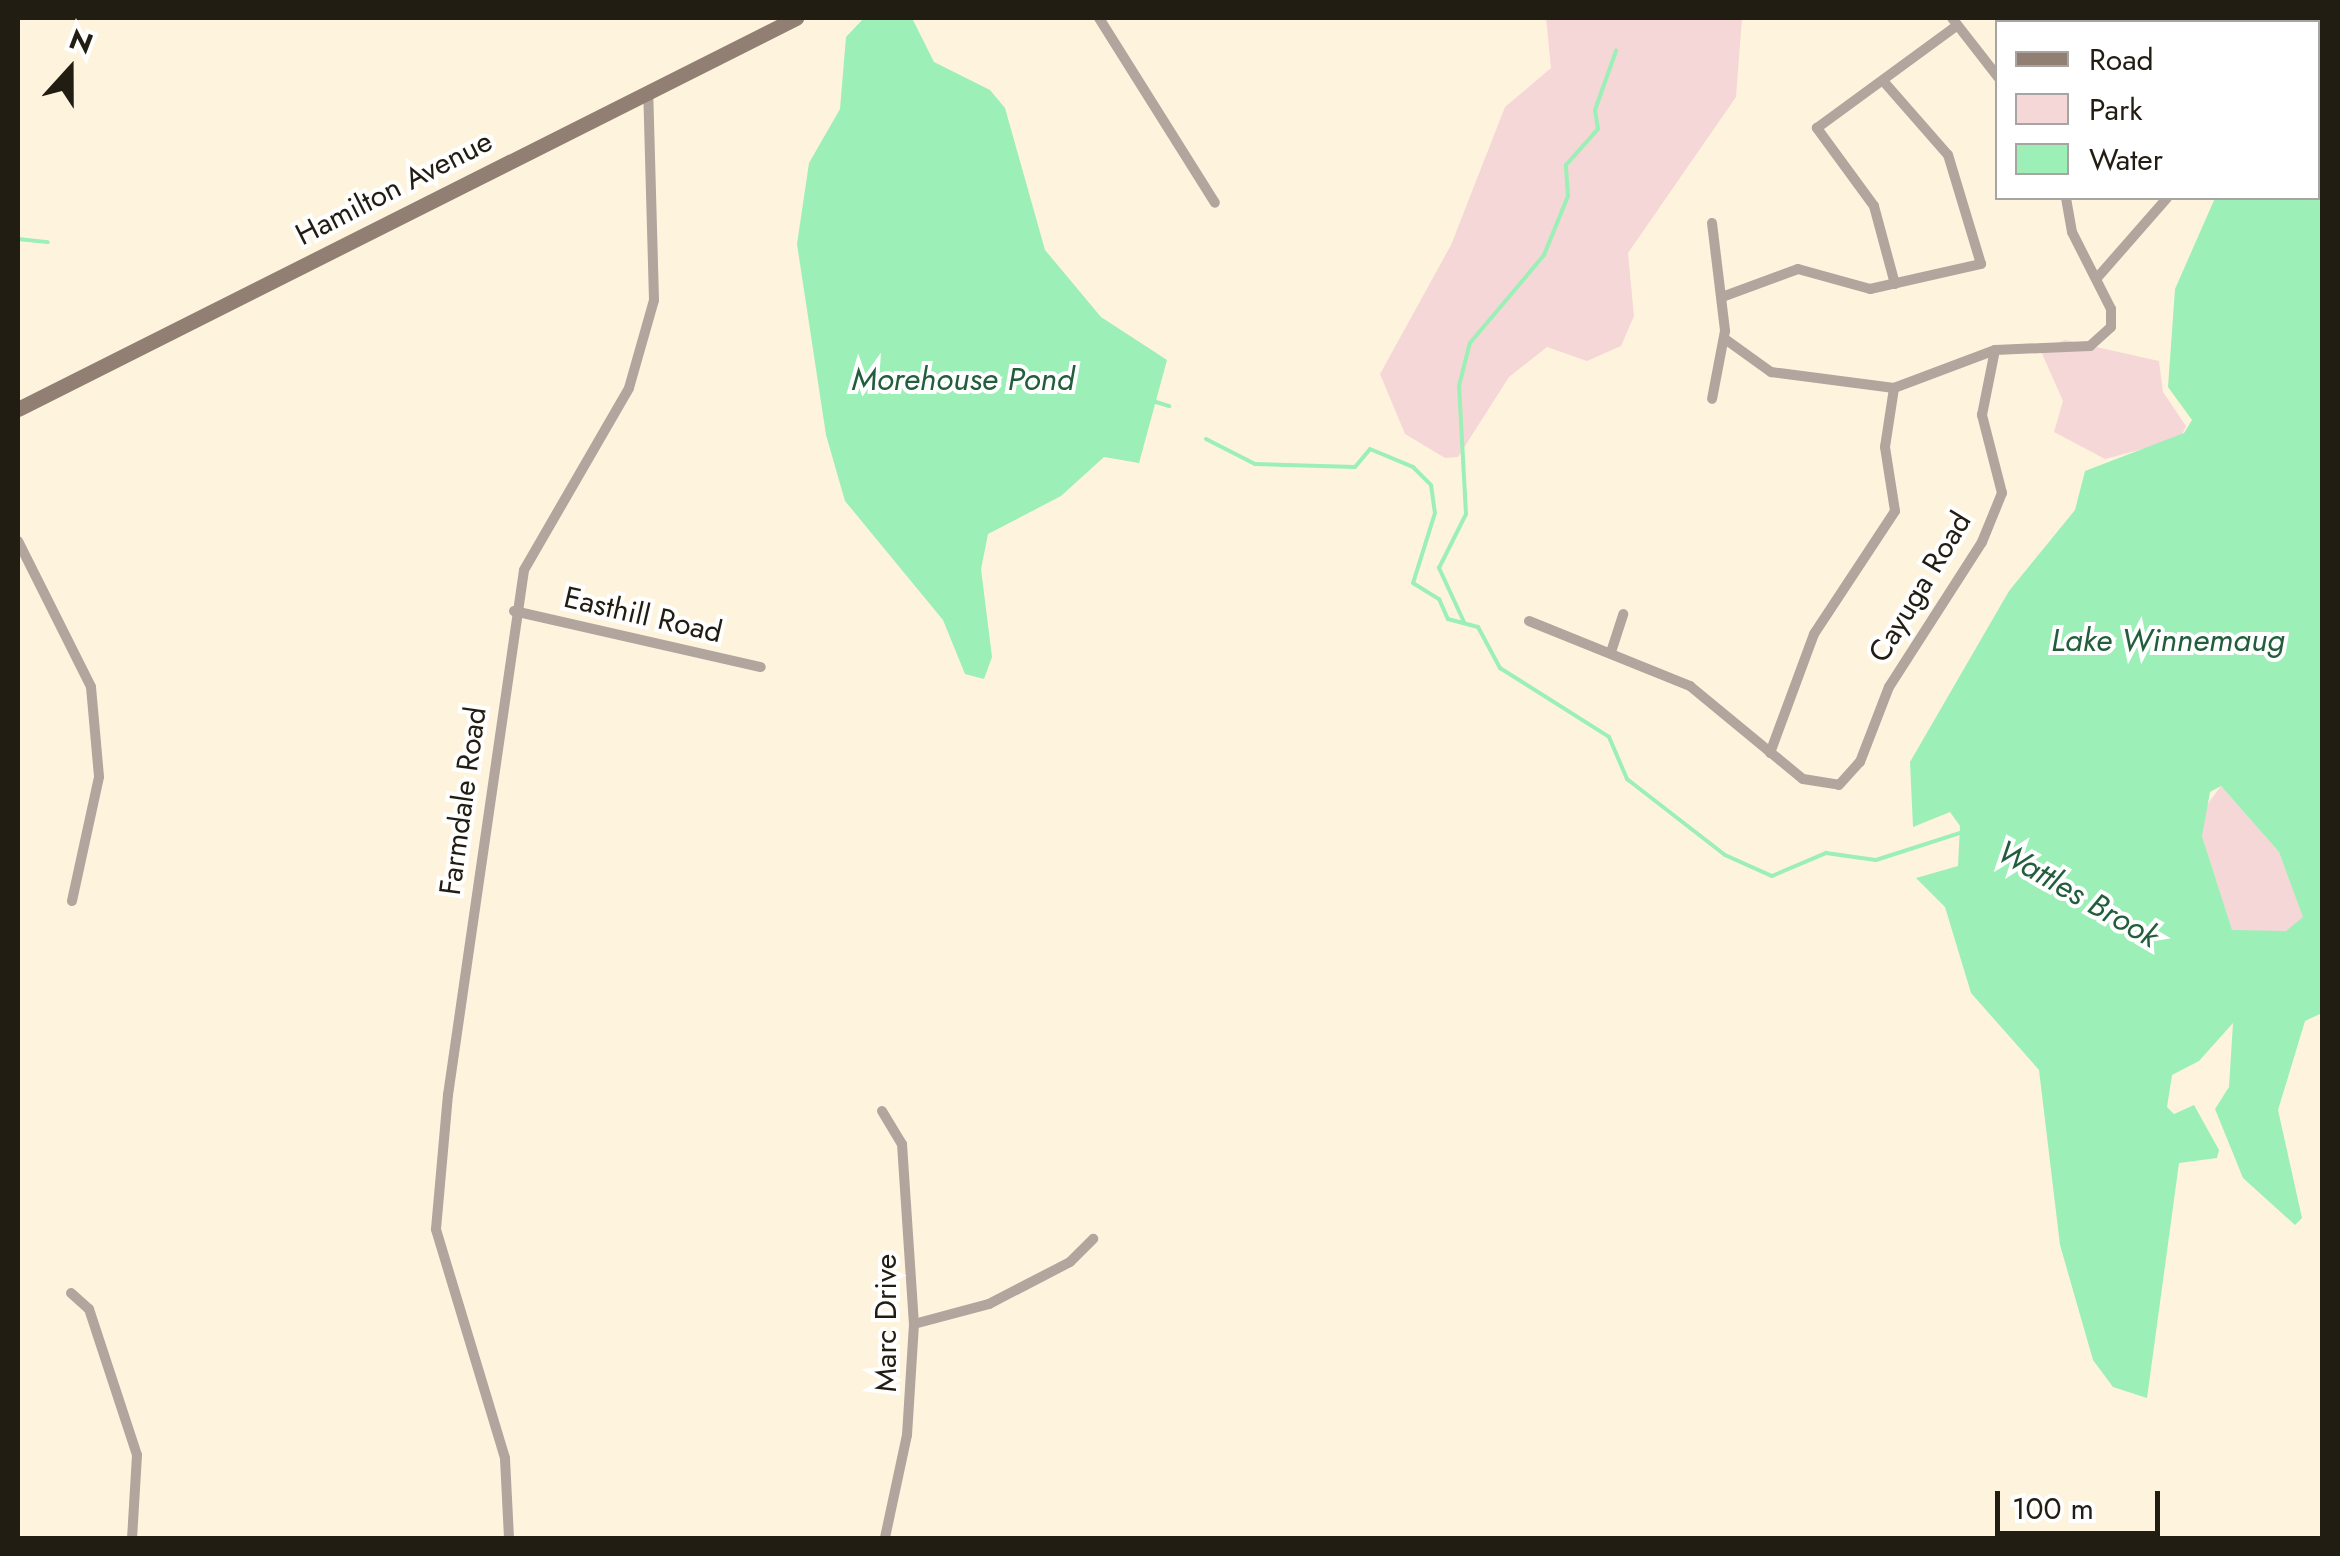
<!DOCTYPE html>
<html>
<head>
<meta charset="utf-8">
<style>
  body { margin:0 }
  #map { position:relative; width:2340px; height:1556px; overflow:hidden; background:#fef4dd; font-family:Jost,sans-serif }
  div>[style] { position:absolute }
  .green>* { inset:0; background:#f5d7d7 }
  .water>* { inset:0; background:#9befb7 }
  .stream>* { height:4px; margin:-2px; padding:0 2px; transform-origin:2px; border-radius:2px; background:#9befb7 }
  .street>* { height:10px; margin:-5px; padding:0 5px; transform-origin:5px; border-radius:5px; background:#b2a59e }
  .secondary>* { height:15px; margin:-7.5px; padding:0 7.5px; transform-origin:7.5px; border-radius:7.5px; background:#917f74 }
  span { translate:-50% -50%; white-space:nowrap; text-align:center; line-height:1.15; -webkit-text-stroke:8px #fff; paint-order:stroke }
  .street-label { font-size:30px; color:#221d13 }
  .water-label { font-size:32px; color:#225e3b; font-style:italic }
  .frame { position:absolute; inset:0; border:20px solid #221d13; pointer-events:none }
  .legend { position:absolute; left:1995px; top:20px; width:325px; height:180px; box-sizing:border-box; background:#fff; border:2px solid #a7a5a1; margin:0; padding:12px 18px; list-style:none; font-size:30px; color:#221d13 }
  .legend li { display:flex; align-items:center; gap:20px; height:50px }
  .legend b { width:50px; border:2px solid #a7a5a1 }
  .north { position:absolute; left:20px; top:20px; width:100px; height:100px; -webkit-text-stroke:8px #fff; paint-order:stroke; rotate:21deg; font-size:28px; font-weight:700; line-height:40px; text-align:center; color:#221d13 }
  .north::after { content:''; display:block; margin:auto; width:35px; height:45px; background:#221d13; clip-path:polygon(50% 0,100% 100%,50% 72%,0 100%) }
  .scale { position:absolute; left:1995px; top:1491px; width:165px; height:45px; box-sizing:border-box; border:5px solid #221d13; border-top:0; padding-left:12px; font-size:30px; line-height:35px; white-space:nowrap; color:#221d13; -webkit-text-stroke:8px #fff; paint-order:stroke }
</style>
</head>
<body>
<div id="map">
  <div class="green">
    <i style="clip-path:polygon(1546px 18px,1742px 18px,1736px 97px,1628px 253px,1634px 316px,1621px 346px,1587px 361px,1547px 347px,1509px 377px,1458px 457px,1445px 458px,1405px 434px,1380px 374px,1451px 245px,1505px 107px,1551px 68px)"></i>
    <i style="clip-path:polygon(2065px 340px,2159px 361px,2163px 392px,2186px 426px,2180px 439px,2105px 459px,2054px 432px,2063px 401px,2040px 349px)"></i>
    <i style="clip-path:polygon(2221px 786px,2279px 852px,2304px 917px,2286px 931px,2232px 931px,2202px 836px,2204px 809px)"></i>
  </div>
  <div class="water">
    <i style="clip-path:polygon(864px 18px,912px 18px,934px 62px,990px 90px,1005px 108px,1045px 250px,1101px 317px,1167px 360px,1139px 463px,1104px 457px,1061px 496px,988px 534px,981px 569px,992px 657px,984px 679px,965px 674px,943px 620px,845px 501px,826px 435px,797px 244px,809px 163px,840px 109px,846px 37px)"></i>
    <i style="clip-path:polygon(2172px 18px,2247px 18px,2250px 22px,2171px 22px)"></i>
    <i style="clip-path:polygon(evenodd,2270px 18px,2322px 18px,2322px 1013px,2305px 1021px,2278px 1110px,2302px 1218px,2295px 1225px,2243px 1178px,2215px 1109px,2229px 1087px,2233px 1023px,2199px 1061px,2172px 1075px,2167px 1107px,2174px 1114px,2194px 1105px,2219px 1150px,2217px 1158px,2179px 1163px,2147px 1398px,2113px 1387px,2093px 1360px,2060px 1245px,2039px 1070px,1971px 993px,1945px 907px,1916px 878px,1958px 866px,1960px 826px,1950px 812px,1913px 827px,1910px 762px,2009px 591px,2075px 510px,2085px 471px,2184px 433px,2192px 420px,2168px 387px,2175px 289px,2215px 198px,2318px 198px,2318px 22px,2270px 18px,2221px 786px,2279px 852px,2303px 917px,2286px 931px,2232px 930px,2202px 836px,2210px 792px,2221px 786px)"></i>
  </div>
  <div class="stream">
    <i style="left:18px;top:239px;width:30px;rotate:6deg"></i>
    <i style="left:1156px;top:402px;width:14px;rotate:17deg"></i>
    <i style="left:1206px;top:439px;width:55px;rotate:27deg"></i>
    <i style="left:1255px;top:464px;width:100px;rotate:1.7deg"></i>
    <i style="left:1355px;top:467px;width:23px;rotate:-50deg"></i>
    <i style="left:1370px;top:449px;width:47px;rotate:22.7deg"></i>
    <i style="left:1413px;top:467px;width:25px;rotate:45deg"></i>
    <i style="left:1431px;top:485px;width:28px;rotate:82deg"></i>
    <i style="left:1435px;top:513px;width:73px;rotate:107.4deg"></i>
    <i style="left:1413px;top:583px;width:31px;rotate:32deg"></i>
    <i style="left:1439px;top:599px;width:22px;rotate:66deg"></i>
    <i style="left:1448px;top:619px;width:31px;rotate:15deg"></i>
    <i style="left:1478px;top:627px;width:47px;rotate:61.8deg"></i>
    <i style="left:1500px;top:668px;width:129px;rotate:32.3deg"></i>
    <i style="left:1609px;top:737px;width:46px;rotate:66.8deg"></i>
    <i style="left:1627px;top:779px;width:124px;rotate:37.8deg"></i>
    <i style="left:1725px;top:855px;width:51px;rotate:24.1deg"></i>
    <i style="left:1772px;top:876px;width:59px;rotate:-23.1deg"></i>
    <i style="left:1826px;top:853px;width:50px;rotate:8deg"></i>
    <i style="left:1876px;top:860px;width:91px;rotate:-17.8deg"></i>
    <i style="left:1464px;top:622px;width:60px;rotate:-114.8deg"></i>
    <i style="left:1439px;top:568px;width:60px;rotate:-63.4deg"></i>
    <i style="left:1466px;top:514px;width:128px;rotate:-93.1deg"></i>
    <i style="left:1459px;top:386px;width:44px;rotate:-75.7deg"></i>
    <i style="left:1470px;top:343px;width:115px;rotate:-49.9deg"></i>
    <i style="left:1544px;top:255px;width:64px;rotate:-67.9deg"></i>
    <i style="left:1568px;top:196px;width:31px;rotate:-94deg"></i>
    <i style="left:1566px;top:165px;width:48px;rotate:-48.4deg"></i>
    <i style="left:1598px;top:129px;width:19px;rotate:-99deg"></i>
    <i style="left:1595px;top:110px;width:63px;rotate:-70.4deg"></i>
  </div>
  <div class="street">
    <i style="left:1099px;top:18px;width:218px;rotate:57.9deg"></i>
    <i style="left:1952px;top:18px;width:75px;rotate:52.1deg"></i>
    <i style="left:2086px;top:18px;width:4px;rotate:63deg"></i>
    <i style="left:1712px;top:223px;width:109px;rotate:83.1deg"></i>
    <i style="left:1725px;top:331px;width:69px;rotate:100.8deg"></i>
    <i style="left:2097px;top:278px;width:106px;rotate:-48.8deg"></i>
    <i style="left:1895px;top:284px;width:81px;rotate:-105.1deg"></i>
    <i style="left:1874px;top:206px;width:97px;rotate:-126.2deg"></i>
    <i style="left:1817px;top:128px;width:171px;rotate:-36.2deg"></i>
    <i style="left:1722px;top:297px;width:81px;rotate:-20.2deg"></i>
    <i style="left:1798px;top:269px;width:75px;rotate:15.5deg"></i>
    <i style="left:1870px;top:289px;width:114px;rotate:-12.7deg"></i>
    <i style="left:1981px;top:264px;width:114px;rotate:-106.8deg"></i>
    <i style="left:1948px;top:155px;width:97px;rotate:-131.2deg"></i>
    <i style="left:1725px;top:339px;width:57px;rotate:35.7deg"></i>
    <i style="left:1771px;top:372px;width:124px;rotate:7.4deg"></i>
    <i style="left:1894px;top:388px;width:108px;rotate:-20.6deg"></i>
    <i style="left:1995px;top:350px;width:95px;rotate:-2.4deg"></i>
    <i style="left:2090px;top:346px;width:28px;rotate:-42deg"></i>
    <i style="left:2111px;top:327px;width:18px;rotate:-90deg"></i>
    <i style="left:2111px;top:309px;width:86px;rotate:-116.9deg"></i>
    <i style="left:2072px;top:232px;width:35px;rotate:-100deg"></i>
    <i style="left:18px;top:541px;width:163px;rotate:63.4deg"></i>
    <i style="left:91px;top:687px;width:90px;rotate:84.9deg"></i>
    <i style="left:99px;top:777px;width:127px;rotate:102.3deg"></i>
    <i style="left:514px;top:611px;width:253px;rotate:12.8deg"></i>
    <i style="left:1529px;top:621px;width:174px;rotate:22deg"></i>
    <i style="left:1690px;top:686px;width:146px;rotate:39.5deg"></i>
    <i style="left:1803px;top:779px;width:36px;rotate:9deg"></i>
    <i style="left:1839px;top:785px;width:31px;rotate:-48deg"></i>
    <i style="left:1860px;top:762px;width:80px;rotate:-68.9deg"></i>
    <i style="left:1889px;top:687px;width:172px;rotate:-57.3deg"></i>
    <i style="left:1982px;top:542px;width:53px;rotate:-67.8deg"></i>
    <i style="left:2002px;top:493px;width:81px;rotate:-104.4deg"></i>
    <i style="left:1982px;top:415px;width:66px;rotate:-78.7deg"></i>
    <i style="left:1611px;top:652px;width:40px;rotate:-72deg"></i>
    <i style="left:1770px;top:753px;width:127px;rotate:-69.7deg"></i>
    <i style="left:1814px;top:634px;width:147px;rotate:-56.6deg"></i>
    <i style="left:1895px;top:511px;width:65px;rotate:-98.9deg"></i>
    <i style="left:1885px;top:447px;width:60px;rotate:-81.3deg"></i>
    <i style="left:882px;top:1111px;width:39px;rotate:59deg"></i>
    <i style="left:902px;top:1144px;width:180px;rotate:86.2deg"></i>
    <i style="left:914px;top:1324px;width:111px;rotate:93.6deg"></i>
    <i style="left:907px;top:1435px;width:105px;rotate:102.1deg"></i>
    <i style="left:71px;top:1293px;width:24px;rotate:42deg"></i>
    <i style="left:89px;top:1309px;width:154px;rotate:71.8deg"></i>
    <i style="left:137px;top:1455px;width:83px;rotate:93.4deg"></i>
    <i style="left:914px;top:1324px;width:78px;rotate:-14.9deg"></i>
    <i style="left:989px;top:1304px;width:91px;rotate:-27.4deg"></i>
    <i style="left:1070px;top:1262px;width:33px;rotate:-45deg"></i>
    <i style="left:509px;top:1538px;width:80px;rotate:-92.9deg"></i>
    <i style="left:505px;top:1458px;width:239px;rotate:-106.8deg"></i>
    <i style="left:436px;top:1229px;width:135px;rotate:-84.9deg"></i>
    <i style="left:448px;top:1095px;width:530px;rotate:-81.76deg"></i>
    <i style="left:524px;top:570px;width:210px;rotate:-60deg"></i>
    <i style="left:629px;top:388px;width:91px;rotate:-74.1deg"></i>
    <i style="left:654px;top:300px;width:209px;rotate:-91.6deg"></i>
  </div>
  <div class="secondary">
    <i style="left:18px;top:409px;width:871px;rotate:-26.68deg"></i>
  </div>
  <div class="street-label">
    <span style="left:394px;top:188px;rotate:-27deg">Hamilton Avenue</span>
    <span style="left:1920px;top:587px;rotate:-59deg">Cayuga Road</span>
    <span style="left:643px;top:615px;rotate:13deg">Easthill Road</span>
    <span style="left:463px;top:801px;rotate:-82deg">Farmdale Road</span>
    <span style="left:886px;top:1323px;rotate:-90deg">Marc Drive</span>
  </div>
  <div class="water-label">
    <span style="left:963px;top:379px">Morehouse Pond</span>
    <span style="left:2168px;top:640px">Lake Winnemaug</span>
    <span style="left:2078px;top:894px;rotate:30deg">Wattles Brook</span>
  </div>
  <div class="frame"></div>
  <ul class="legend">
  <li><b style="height:12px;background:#917f74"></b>Road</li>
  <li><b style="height:28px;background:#f5d7d7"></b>Park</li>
  <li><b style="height:28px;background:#9befb7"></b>Water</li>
  </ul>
  <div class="north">N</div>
  <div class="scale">100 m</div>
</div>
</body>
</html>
